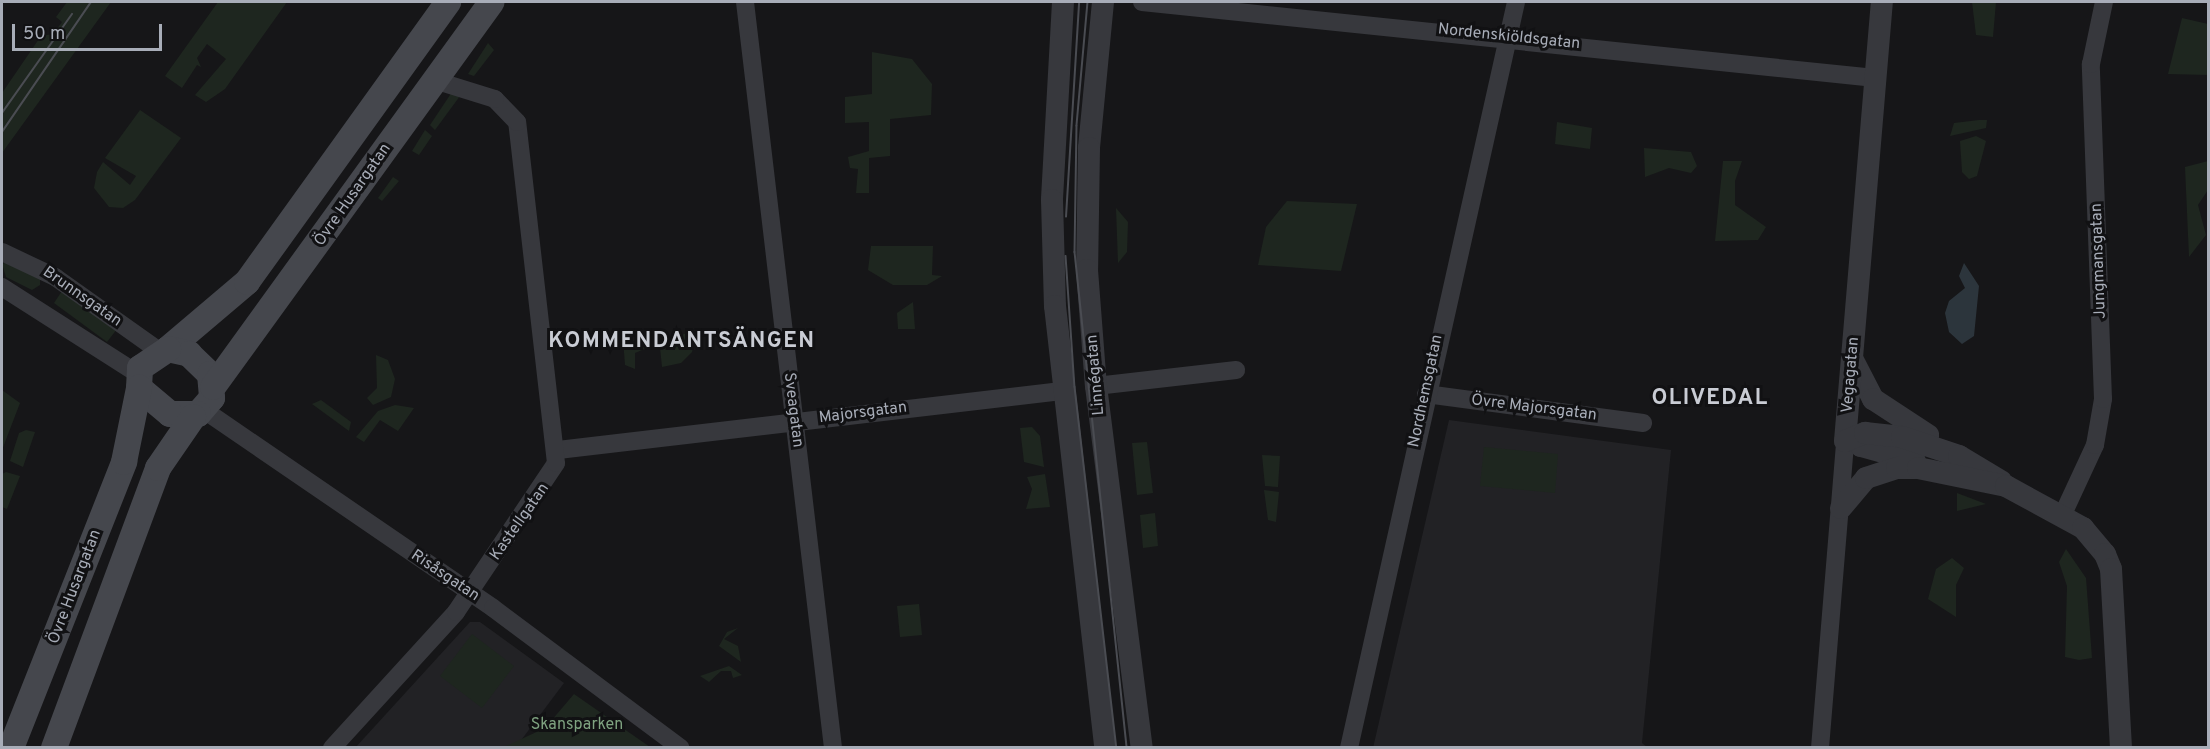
<!DOCTYPE html>
<html>
<head>
<meta charset="utf-8">
<style>
  body { margin:0 }
  #map { position:relative; width:2210px; height:749px; overflow:hidden; background:#161618; font-family:Overpass,sans-serif }
  div>[style] { position:absolute }
  .built>* { inset:0; background:#222225 }
  .green>* { inset:0; background:#1e261f }
  .water>* { inset:0; background:#2c353c }
  .minor>* { height:18px; margin:-9px; padding:0 9px; transform-origin:9px; border-radius:9px; background:#37383d }
  .tertiary>* { height:22px; margin:-11px; padding:0 11px; transform-origin:11px; border-radius:11px; background:#37383d }
  .secondary>* { height:26px; margin:-13px; padding:0 13px; transform-origin:13px; border-radius:13px; background:#45474d }
  .tram>* { height:1.5px; margin:-0.75px; padding:0 0.75px; transform-origin:0.75px; border-radius:0.75px; background:#4a4c52 }
  span { translate:-50% -50%; white-space:nowrap; text-align:center; line-height:1.15; -webkit-text-stroke:6px #111113; paint-order:stroke }
  .street-label { font-size:16px; color:#a8adb8 }
  .park-label { font-size:16px; color:#7fa381 }
  .district-label { font-size:22px; color:#c9ccd4; font-weight:700; letter-spacing:1.5px }
  .frame { position:absolute; inset:0; border:3px solid #a8adb8; pointer-events:none }
  .scale { position:absolute; left:12px; top:24px; width:150px; height:27px; box-sizing:border-box; border:3px solid #a8adb8; border-top:0; padding-left:8px; font-size:18px; line-height:21px; white-space:nowrap; color:#a8adb8; -webkit-text-stroke:4px #111113; paint-order:stroke }
</style>
</head>
<body>
<div id="map">
  <div class="built">
    <i style="clip-path:polygon(1449px 420px,1671px 450px,1642px 743px,1647px 747px,1373px 748px)"></i>
    <i style="clip-path:polygon(470px 622px,480px 622px,564px 683px,516px 747px,355px 748px)"></i>
  </div>
  <div class="green">
    <i style="clip-path:polygon(67px 2px,111px 2px,2px 153px,2px 93px,41px 36px,53px 34px,62px 22px,56px 17px)"></i>
    <i style="clip-path:polygon(218px 2px,287px 2px,225px 89px,206px 102px,195px 95px,226px 59px,207px 44px,197px 58px,201px 67px,197px 65px,182px 88px,165px 76px)"></i>
    <i style="clip-path:polygon(1972px 2px,1996px 2px,1993px 37px,1976px 35px)"></i>
    <i style="clip-path:polygon(2182px 18px,2208px 24px,2208px 75px,2168px 74px)"></i>
    <i style="clip-path:polygon(488px 43px,494px 50px,474px 76px,468px 74px)"></i>
    <i style="clip-path:polygon(872px 52px,912px 59px,932px 84px,931px 115px,890px 119px,890px 156px,869px 158px,869px 193px,856px 193px,858px 169px,850px 168px,848px 157px,869px 151px,869px 122px,845px 123px,845px 97px,872px 94px)"></i>
    <i style="clip-path:polygon(452px 92px,460px 96px,435px 130px,430px 125px)"></i>
    <i style="clip-path:polygon(140px 110px,181px 138px,135px 200px,123px 208px,109px 207px,94px 188px,97px 172px,103px 162px,130px 185px,136px 176px,105px 158px)"></i>
    <i style="clip-path:polygon(1979px 120px,1987px 120px,1986px 128px,1950px 136px,1954px 123px)"></i>
    <i style="clip-path:polygon(1557px 122px,1592px 128px,1590px 149px,1555px 144px)"></i>
    <i style="clip-path:polygon(425px 130px,432px 136px,419px 155px,412px 151px)"></i>
    <i style="clip-path:polygon(1976px 136px,1986px 141px,1977px 176px,1969px 179px,1962px 172px,1960px 141px)"></i>
    <i style="clip-path:polygon(1644px 148px,1691px 152px,1697px 166px,1691px 173px,1669px 168px,1645px 177px)"></i>
    <i style="clip-path:polygon(1723px 161px,1742px 161px,1735px 181px,1735px 205px,1766px 227px,1758px 240px,1715px 241px)"></i>
    <i style="clip-path:polygon(2208px 161px,2208px 190px,2198px 205px,2206px 235px,2189px 257px,2185px 167px)"></i>
    <i style="clip-path:polygon(393px 177px,399px 181px,382px 201px,378px 198px)"></i>
    <i style="clip-path:polygon(1287px 201px,1357px 204px,1341px 271px,1258px 265px,1266px 227px)"></i>
    <i style="clip-path:polygon(1116px 208px,1128px 222px,1127px 252px,1118px 263px)"></i>
    <i style="clip-path:polygon(871px 246px,933px 246px,932px 275px,942px 276px,927px 285px,893px 285px,868px 270px)"></i>
    <i style="clip-path:polygon(7px 262px,40px 278px,40px 285px,32px 290px,6px 277px,2px 264px)"></i>
    <i style="clip-path:polygon(62px 291px,117px 329px,107px 342px,54px 303px)"></i>
    <i style="clip-path:polygon(913px 302px,915px 329px,898px 329px,897px 313px)"></i>
    <i style="clip-path:polygon(698px 329px,692px 352px,681px 363px,662px 367px,660px 348px,649px 347px,635px 353px,635px 369px,625px 365px,623px 339px,633px 344px,665px 341px)"></i>
    <i style="clip-path:polygon(376px 355px,388px 360px,395px 379px,391px 397px,373px 405px,367px 398px,377px 388px)"></i>
    <i style="clip-path:polygon(2px 390px,20px 403px,2px 450px)"></i>
    <i style="clip-path:polygon(321px 400px,351px 422px,349px 431px,312px 404px)"></i>
    <i style="clip-path:polygon(395px 405px,414px 408px,398px 431px,380px 420px,364px 442px,356px 437px,378px 411px)"></i>
    <i style="clip-path:polygon(1032px 427px,1040px 436px,1044px 467px,1024px 462px,1020px 428px)"></i>
    <i style="clip-path:polygon(26px 430px,35px 432px,23px 467px,10px 461px,19px 433px)"></i>
    <i style="clip-path:polygon(1147px 442px,1153px 493px,1137px 495px,1132px 443px)"></i>
    <i style="clip-path:polygon(1484px 447px,1558px 454px,1555px 493px,1480px 486px)"></i>
    <i style="clip-path:polygon(1262px 455px,1280px 456px,1278px 487px,1265px 486px)"></i>
    <i style="clip-path:polygon(6px 472px,20px 476px,7px 509px,2px 507px,2px 474px)"></i>
    <i style="clip-path:polygon(1045px 474px,1050px 507px,1026px 509px,1032px 489px,1027px 477px)"></i>
    <i style="clip-path:polygon(1264px 490px,1279px 492px,1276px 522px,1268px 520px)"></i>
    <i style="clip-path:polygon(1957px 493px,1986px 504px,1957px 511px)"></i>
    <i style="clip-path:polygon(1155px 513px,1158px 546px,1143px 548px,1140px 515px)"></i>
    <i style="clip-path:polygon(2066px 549px,2086px 578px,2092px 658px,2079px 660px,2065px 657px,2067px 586px,2059px 562px)"></i>
    <i style="clip-path:polygon(1952px 558px,1964px 568px,1956px 585px,1956px 617px,1928px 599px,1936px 569px)"></i>
    <i style="clip-path:polygon(919px 604px,922px 635px,900px 637px,897px 606px)"></i>
    <i style="clip-path:polygon(738px 628px,724px 639px,738px 646px,741px 662px,719px 646px,727px 632px)"></i>
    <i style="clip-path:polygon(472px 634px,514px 666px,482px 708px,440px 676px)"></i>
    <i style="clip-path:polygon(729px 666px,742px 675px,733px 678px,731px 671px,721px 671px,709px 682px,700px 676px)"></i>
    <i style="clip-path:polygon(574px 694px,650px 747px,504px 747px,545px 728px)"></i>
  </div>
  <div class="water">
    <i style="clip-path:polygon(1964px 263px,1979px 286px,1974px 336px,1962px 344px,1949px 332px,1945px 313px,1949px 301px,1965px 288px,1959px 276px)"></i>
  </div>
  <div class="minor">
    <i style="left:745px;top:2px;width:751px;rotate:83.27deg"></i>
    <i style="left:1142px;top:2px;width:737px;rotate:5.92deg"></i>
    <i style="left:2px;top:252px;width:59px;rotate:25.3deg"></i>
    <i style="left:55px;top:277px;width:128px;rotate:35.4deg"></i>
    <i style="left:2px;top:287px;width:161px;rotate:32.6deg"></i>
    <i style="left:1096px;top:386px;width:141px;rotate:-6.5deg"></i>
    <i style="left:1426px;top:394px;width:219px;rotate:7.6deg"></i>
    <i style="left:204px;top:410px;width:350px;rotate:34.4deg"></i>
    <i style="left:493px;top:608px;width:234px;rotate:36.7deg"></i>
    <i style="left:558px;top:450px;width:507px;rotate:-6.68deg"></i>
    <i style="left:2063px;top:514px;width:76px;rotate:-65.1deg"></i>
    <i style="left:2095px;top:445px;width:47px;rotate:-80.1deg"></i>
    <i style="left:2103px;top:399px;width:335px;rotate:-92.1deg"></i>
    <i style="left:2091px;top:64px;width:63px;rotate:-78.2deg"></i>
    <i style="left:332px;top:748px;width:184px;rotate:-47.6deg"></i>
    <i style="left:456px;top:612px;width:179px;rotate:-56.1deg"></i>
    <i style="left:556px;top:463px;width:343px;rotate:-96.5deg"></i>
    <i style="left:517px;top:122px;width:32px;rotate:-134deg"></i>
    <i style="left:495px;top:99px;width:64px;rotate:-162.7deg"></i>
    <i style="left:1349px;top:748px;width:764px;rotate:-77.38deg"></i>
    <i style="left:1820px;top:748px;width:308px;rotate:-85.3deg"></i>
  </div>
  <div class="tertiary">
    <i style="left:1063px;top:2px;width:198px;rotate:93.2deg"></i>
    <i style="left:1052px;top:200px;width:106px;rotate:88.4deg"></i>
    <i style="left:1055px;top:306px;width:445px;rotate:83.5deg"></i>
    <i style="left:1103px;top:2px;width:147px;rotate:95.5deg"></i>
    <i style="left:1089px;top:148px;width:122px;rotate:90.9deg"></i>
    <i style="left:1087px;top:270px;width:116px;rotate:85.6deg"></i>
    <i style="left:1096px;top:386px;width:365px;rotate:82.8deg"></i>
    <i style="left:1854px;top:362px;width:42px;rotate:62.8deg"></i>
    <i style="left:1873px;top:399px;width:66px;rotate:33.2deg"></i>
    <i style="left:1847px;top:429px;width:22px;rotate:51deg"></i>
    <i style="left:1861px;top:446px;width:56px;rotate:15.5deg"></i>
    <i style="left:1845px;top:441px;width:441px;rotate:-85.2deg"></i>
    <i style="left:1845px;top:441px;width:22px;rotate:-22deg"></i>
    <i style="left:1865px;top:433px;width:37px;rotate:6deg"></i>
    <i style="left:1902px;top:437px;width:60px;rotate:18.4deg"></i>
    <i style="left:1959px;top:456px;width:49px;rotate:30.8deg"></i>
    <i style="left:1841px;top:508px;width:39px;rotate:-50deg"></i>
    <i style="left:1866px;top:478px;width:33px;rotate:-18deg"></i>
    <i style="left:1897px;top:468px;width:21px"></i>
    <i style="left:1918px;top:468px;width:90px;rotate:11.6deg"></i>
    <i style="left:2006px;top:486px;width:88px;rotate:28.6deg"></i>
    <i style="left:2083px;top:528px;width:34px;rotate:50deg"></i>
    <i style="left:2105px;top:554px;width:16px;rotate:68deg"></i>
    <i style="left:2111px;top:569px;width:179px;rotate:86.8deg"></i>
  </div>
  <div class="secondary">
    <i style="left:168px;top:349px;width:104px;rotate:-40.3deg"></i>
    <i style="left:247px;top:282px;width:345px;rotate:-54.3deg"></i>
    <i style="left:168px;top:349px;width:22px;rotate:13deg"></i>
    <i style="left:189px;top:354px;width:29px;rotate:44deg"></i>
    <i style="left:210px;top:374px;width:24px;rotate:85deg"></i>
    <i style="left:212px;top:398px;width:21px;rotate:131deg"></i>
    <i style="left:198px;top:414px;width:28px;rotate:180deg"></i>
    <i style="left:170px;top:414px;width:40px;rotate:-140deg"></i>
    <i style="left:139px;top:388px;width:20px;rotate:-87deg"></i>
    <i style="left:140px;top:368px;width:34px;rotate:-34deg"></i>
    <i style="left:213px;top:387px;width:475px;rotate:-54.1deg"></i>
    <i style="left:11px;top:748px;width:308px;rotate:-68.4deg"></i>
    <i style="left:124px;top:462px;width:76px;rotate:-78.5deg"></i>
    <i style="left:54px;top:748px;width:299px;rotate:-69.6deg"></i>
    <i style="left:158px;top:468px;width:62px;rotate:-55.5deg"></i>
  </div>
  <div class="tram">
    <i style="left:1088px;top:2px;width:124px;rotate:95.1deg"></i>
    <i style="left:1077px;top:126px;width:126px;rotate:90.9deg"></i>
    <i style="left:1075px;top:252px;width:499px;rotate:84deg"></i>
    <i style="left:2px;top:113px;width:121px;rotate:-54.7deg"></i>
    <i style="left:2px;top:132px;width:158px;rotate:-55.6deg"></i>
    <i style="left:1066px;top:217px;width:215px;rotate:-86.5deg"></i>
    <i style="left:1066px;top:256px;width:131px;rotate:86.1deg"></i>
    <i style="left:1075px;top:387px;width:363px;rotate:83.4deg"></i>
  </div>
  <div class="street-label">
    <span style="left:1509px;top:37px;rotate:6deg">Nordenskiöldsgatan</span>
    <span style="left:353px;top:195px;rotate:-55deg">Övre Husargatan</span>
    <span style="left:2099px;top:261px;rotate:-92deg">Jungmansgatan</span>
    <span style="left:82px;top:297px;rotate:35deg">Brunnsgatan</span>
    <span style="left:1096px;top:375px;rotate:-95deg">Linnégatan</span>
    <span style="left:1851px;top:375px;rotate:-85deg">Vegagatan</span>
    <span style="left:1426px;top:391px;rotate:-78deg">Nordhemsgatan</span>
    <span style="left:1534px;top:408px;rotate:7deg">Övre Majorsgatan</span>
    <span style="left:793px;top:410px;rotate:83deg">Sveagatan</span>
    <span style="left:863px;top:413px;rotate:-7deg">Majorsgatan</span>
    <span style="left:520px;top:522px;rotate:-55deg">Kastellgatan</span>
    <span style="left:445px;top:576px;rotate:34deg">Risåsgatan</span>
    <span style="left:75px;top:587px;rotate:-69deg">Övre Husargatan</span>
  </div>
  <div class="park-label">
    <span style="left:577px;top:725px">Skansparken</span>
  </div>
  <div class="district-label">
    <span style="left:682px;top:342px">KOMMENDANTSÄNGEN</span>
    <span style="left:1710px;top:399px">OLIVEDAL</span>
  </div>
  <div class="frame"></div>
  <div class="scale">50 m</div>
</div>
</body>
</html>
